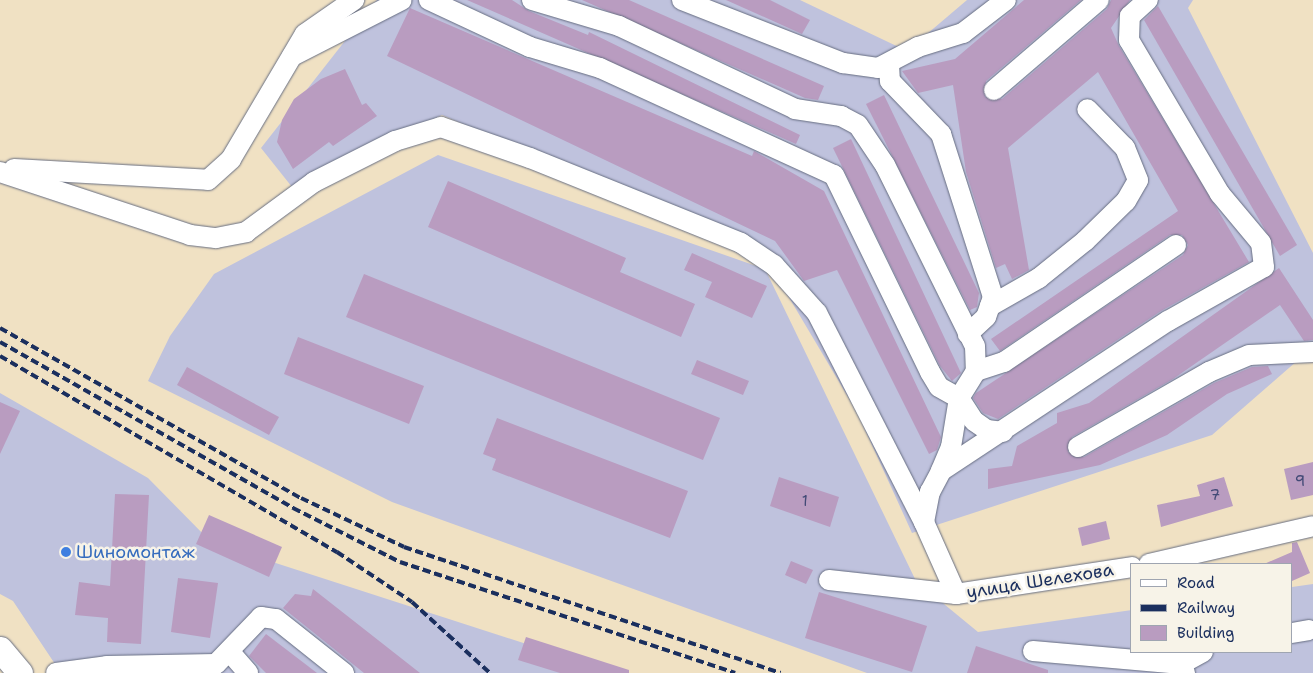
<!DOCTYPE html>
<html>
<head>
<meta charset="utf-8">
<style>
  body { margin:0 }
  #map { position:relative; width:1313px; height:673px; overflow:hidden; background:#f0e1c3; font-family:"Shantell Sans",sans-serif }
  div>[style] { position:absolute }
  .industrial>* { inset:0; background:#bfc2dd }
  .building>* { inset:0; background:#b99cc0 }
  .roads { filter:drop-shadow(0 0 1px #666d81) drop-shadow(0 0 1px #666d81) }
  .minor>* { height:20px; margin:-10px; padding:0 10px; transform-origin:10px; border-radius:10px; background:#fff }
  .major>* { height:25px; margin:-12.5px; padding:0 12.5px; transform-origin:12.5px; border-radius:12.5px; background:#fff }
  .rail>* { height:4px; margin-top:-2px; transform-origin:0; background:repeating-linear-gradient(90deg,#1b2f5e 0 8px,transparent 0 12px) }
  .dots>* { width:14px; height:14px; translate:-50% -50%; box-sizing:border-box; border:2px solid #f7f3e8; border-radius:50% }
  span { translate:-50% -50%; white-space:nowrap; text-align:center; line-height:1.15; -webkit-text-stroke:5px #f7f3e8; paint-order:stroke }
  .number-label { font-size:15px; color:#424a76 }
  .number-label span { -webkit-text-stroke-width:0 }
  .shop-label { font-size:18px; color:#366cbe }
  .left { translate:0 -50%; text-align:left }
  .street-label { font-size:18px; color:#1b2f5e }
  .legend { position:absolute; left:1130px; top:563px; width:162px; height:90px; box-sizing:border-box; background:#f7f3e8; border:1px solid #9fa5b1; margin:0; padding:6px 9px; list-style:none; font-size:15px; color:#1b2f5e }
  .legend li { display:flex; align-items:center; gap:10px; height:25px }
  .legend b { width:25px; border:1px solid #9fa5b1 }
</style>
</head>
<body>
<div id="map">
  <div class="industrial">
    <i style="clip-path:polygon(377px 0,800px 0,907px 51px,967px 0,1193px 0,1188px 8px,1313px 253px,1313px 347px,1212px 435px,912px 533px,857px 412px,762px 252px,442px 115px,292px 187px,261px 148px)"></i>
    <i style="clip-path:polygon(438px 155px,765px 269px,916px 581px,978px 632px,1132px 610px,1132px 652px,1292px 652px,1292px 587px,1313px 584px,1313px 673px,867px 673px,392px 502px,148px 381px,170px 336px,214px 274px)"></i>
    <i style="clip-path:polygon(0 393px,148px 478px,211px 542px,616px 673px,61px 673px,13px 601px,0 594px)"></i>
  </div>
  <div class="building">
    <i style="clip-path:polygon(467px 0,512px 0,529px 11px,588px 35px,589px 32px,800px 135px,796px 144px)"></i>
    <i style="clip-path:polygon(582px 0,629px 0,824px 86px,818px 100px,805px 98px)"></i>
    <i style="clip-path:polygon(726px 0,770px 0,810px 20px,802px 34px)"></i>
    <i style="clip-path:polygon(1024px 0,1081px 0,986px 81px,985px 97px,1002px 99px,1107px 9px,1111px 0,1130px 0,1111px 28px,1119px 46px,1249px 262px,1161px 311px,998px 419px,983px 413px,973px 398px,976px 393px,1183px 255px,1188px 245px,1182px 235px,1170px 235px,1000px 351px,991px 339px,1178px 211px,1098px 72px,1008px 148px,1029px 270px,1012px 279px,1005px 264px,996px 268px,966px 172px,953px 85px,918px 93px,902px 71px,955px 59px)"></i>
    <i style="clip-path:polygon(1158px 6px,1297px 245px,1280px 256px,1144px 20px)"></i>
    <i style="clip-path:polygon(410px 8px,752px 156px,754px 151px,824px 191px,941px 437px,937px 450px,929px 454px,837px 270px,804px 281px,775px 241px,387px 56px)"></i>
    <i style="clip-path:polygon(345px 69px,362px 105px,366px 103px,377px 116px,333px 146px,329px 142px,293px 169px,277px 142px,282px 120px,294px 99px,321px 79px)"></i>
    <i style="clip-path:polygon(884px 95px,979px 293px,977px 307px,970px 310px,866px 104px)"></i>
    <i style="clip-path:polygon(851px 139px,961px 373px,952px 381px,940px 366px,833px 148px)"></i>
    <i style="clip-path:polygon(448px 181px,626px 258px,620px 272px,695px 304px,681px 337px,428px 227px)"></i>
    <i style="clip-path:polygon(692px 253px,767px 286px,752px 318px,705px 297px,712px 282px,684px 270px)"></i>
    <i style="clip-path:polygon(1279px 268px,1313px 320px,1313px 340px,1304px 341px,1280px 305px,1173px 379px,1072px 437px,1068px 452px,1084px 457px,1214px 383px,1252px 367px,1268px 366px,1272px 374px,1227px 394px,1167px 435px,1100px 465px,988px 489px,988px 469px,1012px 466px,1017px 446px,1057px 423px,1057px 413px,1089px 403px)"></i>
    <i style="clip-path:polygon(364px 274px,720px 418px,703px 460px,346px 317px)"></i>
    <i style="clip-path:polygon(298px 337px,424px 386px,409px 424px,284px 374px)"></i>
    <i style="clip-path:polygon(697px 360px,749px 381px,743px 395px,691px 374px)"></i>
    <i style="clip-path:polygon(187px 367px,279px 417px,269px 435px,177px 385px)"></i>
    <i style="clip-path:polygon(0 402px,20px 411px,0 454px)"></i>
    <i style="clip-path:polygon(497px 418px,688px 491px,670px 538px,492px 470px,496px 459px,483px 454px)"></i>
    <i style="clip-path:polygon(1313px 462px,1313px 495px,1291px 500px,1284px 469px)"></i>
    <i style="clip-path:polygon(779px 477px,839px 497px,830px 527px,770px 506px)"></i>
    <i style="clip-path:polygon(1224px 477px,1233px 506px,1161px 527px,1157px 505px,1200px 496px,1197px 485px)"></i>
    <i style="clip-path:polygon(115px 494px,149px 495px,141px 644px,107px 642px,108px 618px,75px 615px,79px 582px,110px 586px)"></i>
    <i style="clip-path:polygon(209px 515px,282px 547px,269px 577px,196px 544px)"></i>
    <i style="clip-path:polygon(1106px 521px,1110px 539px,1082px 546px,1078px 528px)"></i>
    <i style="clip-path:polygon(1297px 542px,1310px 573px,1292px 581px,1292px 564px,1264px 564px,1292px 552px,1292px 543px)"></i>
    <i style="clip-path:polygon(791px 561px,813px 570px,806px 584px,785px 575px)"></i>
    <i style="clip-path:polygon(178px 578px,218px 583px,210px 638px,171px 632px)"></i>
    <i style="clip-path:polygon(313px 589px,420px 673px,364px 673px,283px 608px,295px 594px,311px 596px)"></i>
    <i style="clip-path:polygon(819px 592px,927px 626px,912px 672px,805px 638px)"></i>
    <i style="clip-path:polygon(266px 634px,317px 673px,266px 673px,249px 656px)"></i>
    <i style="clip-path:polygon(526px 637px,629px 670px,629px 673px,560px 673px,518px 660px)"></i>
    <i style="clip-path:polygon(976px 646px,1048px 670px,1048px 673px,967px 673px)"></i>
  </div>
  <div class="roads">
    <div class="minor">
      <i style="left:429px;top:0;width:111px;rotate:25deg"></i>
      <i style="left:530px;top:47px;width:73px;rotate:16.7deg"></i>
      <i style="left:600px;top:68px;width:257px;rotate:24.6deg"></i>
      <i style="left:834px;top:175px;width:219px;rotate:64deg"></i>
      <i style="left:930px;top:372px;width:17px;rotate:59deg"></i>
      <i style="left:939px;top:387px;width:23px;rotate:29deg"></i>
      <i style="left:959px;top:398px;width:27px;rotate:57deg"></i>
      <i style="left:974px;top:421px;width:16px;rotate:35deg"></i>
      <i style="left:987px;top:430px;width:16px;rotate:7deg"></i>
      <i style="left:532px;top:0;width:91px;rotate:16.6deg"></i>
      <i style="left:619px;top:26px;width:195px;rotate:25.2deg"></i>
      <i style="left:795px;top:109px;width:47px;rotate:8.7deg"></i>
      <i style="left:841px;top:116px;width:19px;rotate:28deg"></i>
      <i style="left:858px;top:125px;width:48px;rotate:56deg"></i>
      <i style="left:885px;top:165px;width:202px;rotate:63.6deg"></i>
      <i style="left:975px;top:346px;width:25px;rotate:88deg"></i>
      <i style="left:976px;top:371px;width:32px;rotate:122deg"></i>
      <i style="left:959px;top:398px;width:50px;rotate:99.3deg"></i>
      <i style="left:951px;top:447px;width:26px;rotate:113deg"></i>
      <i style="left:682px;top:0;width:173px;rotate:21.4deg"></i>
      <i style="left:843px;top:63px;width:35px;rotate:8deg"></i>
      <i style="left:878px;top:68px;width:45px;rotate:-27.7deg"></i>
      <i style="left:918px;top:47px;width:47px;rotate:-17.3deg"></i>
      <i style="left:963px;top:33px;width:54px;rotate:-37.5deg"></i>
      <i style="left:292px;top:56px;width:123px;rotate:-27deg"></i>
      <i style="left:889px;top:64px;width:17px;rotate:87deg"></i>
      <i style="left:890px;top:81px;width:74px;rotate:46.1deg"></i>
      <i style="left:941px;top:134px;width:171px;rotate:72.3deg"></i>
      <i style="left:993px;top:297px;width:21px;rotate:109deg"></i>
      <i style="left:986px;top:317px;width:25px;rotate:137deg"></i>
      <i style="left:994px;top:90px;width:138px;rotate:-40.6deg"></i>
      <i style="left:14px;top:169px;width:194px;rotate:3.2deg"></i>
      <i style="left:208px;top:180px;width:31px;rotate:-42deg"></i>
      <i style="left:231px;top:159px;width:145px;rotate:-59.4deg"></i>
      <i style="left:305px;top:34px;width:60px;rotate:-34.8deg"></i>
      <i style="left:0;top:172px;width:200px;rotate:18.3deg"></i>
      <i style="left:190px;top:235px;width:26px;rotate:7deg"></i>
      <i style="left:216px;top:238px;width:31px;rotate:-11deg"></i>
      <i style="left:246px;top:232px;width:84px;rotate:-36.3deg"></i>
      <i style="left:314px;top:182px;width:91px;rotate:-26.8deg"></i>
      <i style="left:395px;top:141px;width:48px;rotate:-16.9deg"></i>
      <i style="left:441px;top:127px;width:94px;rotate:19.2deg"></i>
      <i style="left:530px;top:158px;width:227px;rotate:21.9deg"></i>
      <i style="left:741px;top:243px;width:40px;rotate:34deg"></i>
      <i style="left:774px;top:265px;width:64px;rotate:48.1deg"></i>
      <i style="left:817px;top:313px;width:235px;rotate:62.9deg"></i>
      <i style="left:990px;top:306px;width:56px;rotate:-29.7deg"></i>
      <i style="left:1039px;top:278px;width:59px;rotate:-38.8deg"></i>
      <i style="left:1085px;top:241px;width:57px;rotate:-44.3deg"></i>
      <i style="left:1126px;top:201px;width:24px;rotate:-60deg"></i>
      <i style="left:1138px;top:180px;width:35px;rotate:-112deg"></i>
      <i style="left:1125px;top:148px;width:54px;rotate:-134.3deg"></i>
      <i style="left:976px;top:371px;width:29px;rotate:-18deg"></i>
      <i style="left:1004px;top:362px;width:208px;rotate:-34.2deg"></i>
      <i style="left:1078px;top:447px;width:151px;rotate:-29.8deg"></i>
      <i style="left:1209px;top:372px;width:43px;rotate:-23deg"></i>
      <i style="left:1249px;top:355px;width:64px;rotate:-2.7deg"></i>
      <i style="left:1149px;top:564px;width:168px;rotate:-13deg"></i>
      <i style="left:829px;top:580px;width:128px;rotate:6.3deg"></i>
      <i style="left:956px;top:594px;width:178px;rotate:-8.7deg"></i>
      <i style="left:956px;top:594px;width:79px;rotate:-114deg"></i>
      <i style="left:924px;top:522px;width:31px;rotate:-79deg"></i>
      <i style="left:930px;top:492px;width:24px;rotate:-62deg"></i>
      <i style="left:941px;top:471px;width:272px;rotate:-33.5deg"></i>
      <i style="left:1168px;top:321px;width:110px;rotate:-29.4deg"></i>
      <i style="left:1264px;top:267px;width:24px;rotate:-97deg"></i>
      <i style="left:1261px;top:243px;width:64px;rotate:-129.9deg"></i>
      <i style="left:1220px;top:194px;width:179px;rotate:-120.6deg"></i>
      <i style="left:1129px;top:40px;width:24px;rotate:-88deg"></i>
      <i style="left:1130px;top:16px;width:24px;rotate:-42deg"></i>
      <i style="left:1292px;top:633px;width:17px;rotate:-10deg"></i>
      <i style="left:229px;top:651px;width:29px;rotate:49deg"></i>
      <i style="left:1033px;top:651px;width:149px;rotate:5deg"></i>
      <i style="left:1181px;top:664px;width:12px;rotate:-99deg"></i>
      <i style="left:56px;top:673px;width:51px;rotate:-7.8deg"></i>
      <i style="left:107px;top:666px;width:109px;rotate:-1.1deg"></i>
      <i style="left:216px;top:664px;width:65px;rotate:-46.2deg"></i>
      <i style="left:261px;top:617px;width:15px;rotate:8deg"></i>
      <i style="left:276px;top:619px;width:87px;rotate:38.5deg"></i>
      <i style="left:1185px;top:673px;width:10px;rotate:-114deg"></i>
      <i style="left:1181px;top:664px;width:25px;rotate:-29deg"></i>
    </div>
    <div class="major">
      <i style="left:0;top:649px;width:31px;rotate:50deg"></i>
    </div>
  </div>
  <div class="rail">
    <i style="left:0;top:328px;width:346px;rotate:29.5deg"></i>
    <i style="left:301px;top:498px;width:114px;rotate:25.4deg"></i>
    <i style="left:404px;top:547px;width:397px;rotate:18.5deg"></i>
    <i style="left:0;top:342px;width:337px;rotate:29.5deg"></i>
    <i style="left:293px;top:508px;width:120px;rotate:26.8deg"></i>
    <i style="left:400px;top:562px;width:353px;rotate:18.3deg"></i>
    <i style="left:0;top:356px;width:390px;rotate:30.2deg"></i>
    <i style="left:337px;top:552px;width:90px;rotate:33.7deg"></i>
    <i style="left:412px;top:602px;width:105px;rotate:42.3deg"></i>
  </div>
  <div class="dots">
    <i style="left:66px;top:552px;background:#3f7fe0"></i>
  </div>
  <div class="number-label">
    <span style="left:1300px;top:482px">9</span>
    <span style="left:1215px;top:496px">7</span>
    <span style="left:805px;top:502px">1</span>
  </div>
  <div class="shop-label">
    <span class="left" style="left:76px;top:552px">Шиномонтаж</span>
  </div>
  <div class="street-label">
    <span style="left:1040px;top:581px;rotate:-9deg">улица Шелехова</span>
  </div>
  <ul class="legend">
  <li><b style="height:6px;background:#fff"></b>Road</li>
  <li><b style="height:6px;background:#1b2f5e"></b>Railway</li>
  <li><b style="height:14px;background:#b99cc0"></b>Building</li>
  </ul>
</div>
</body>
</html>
